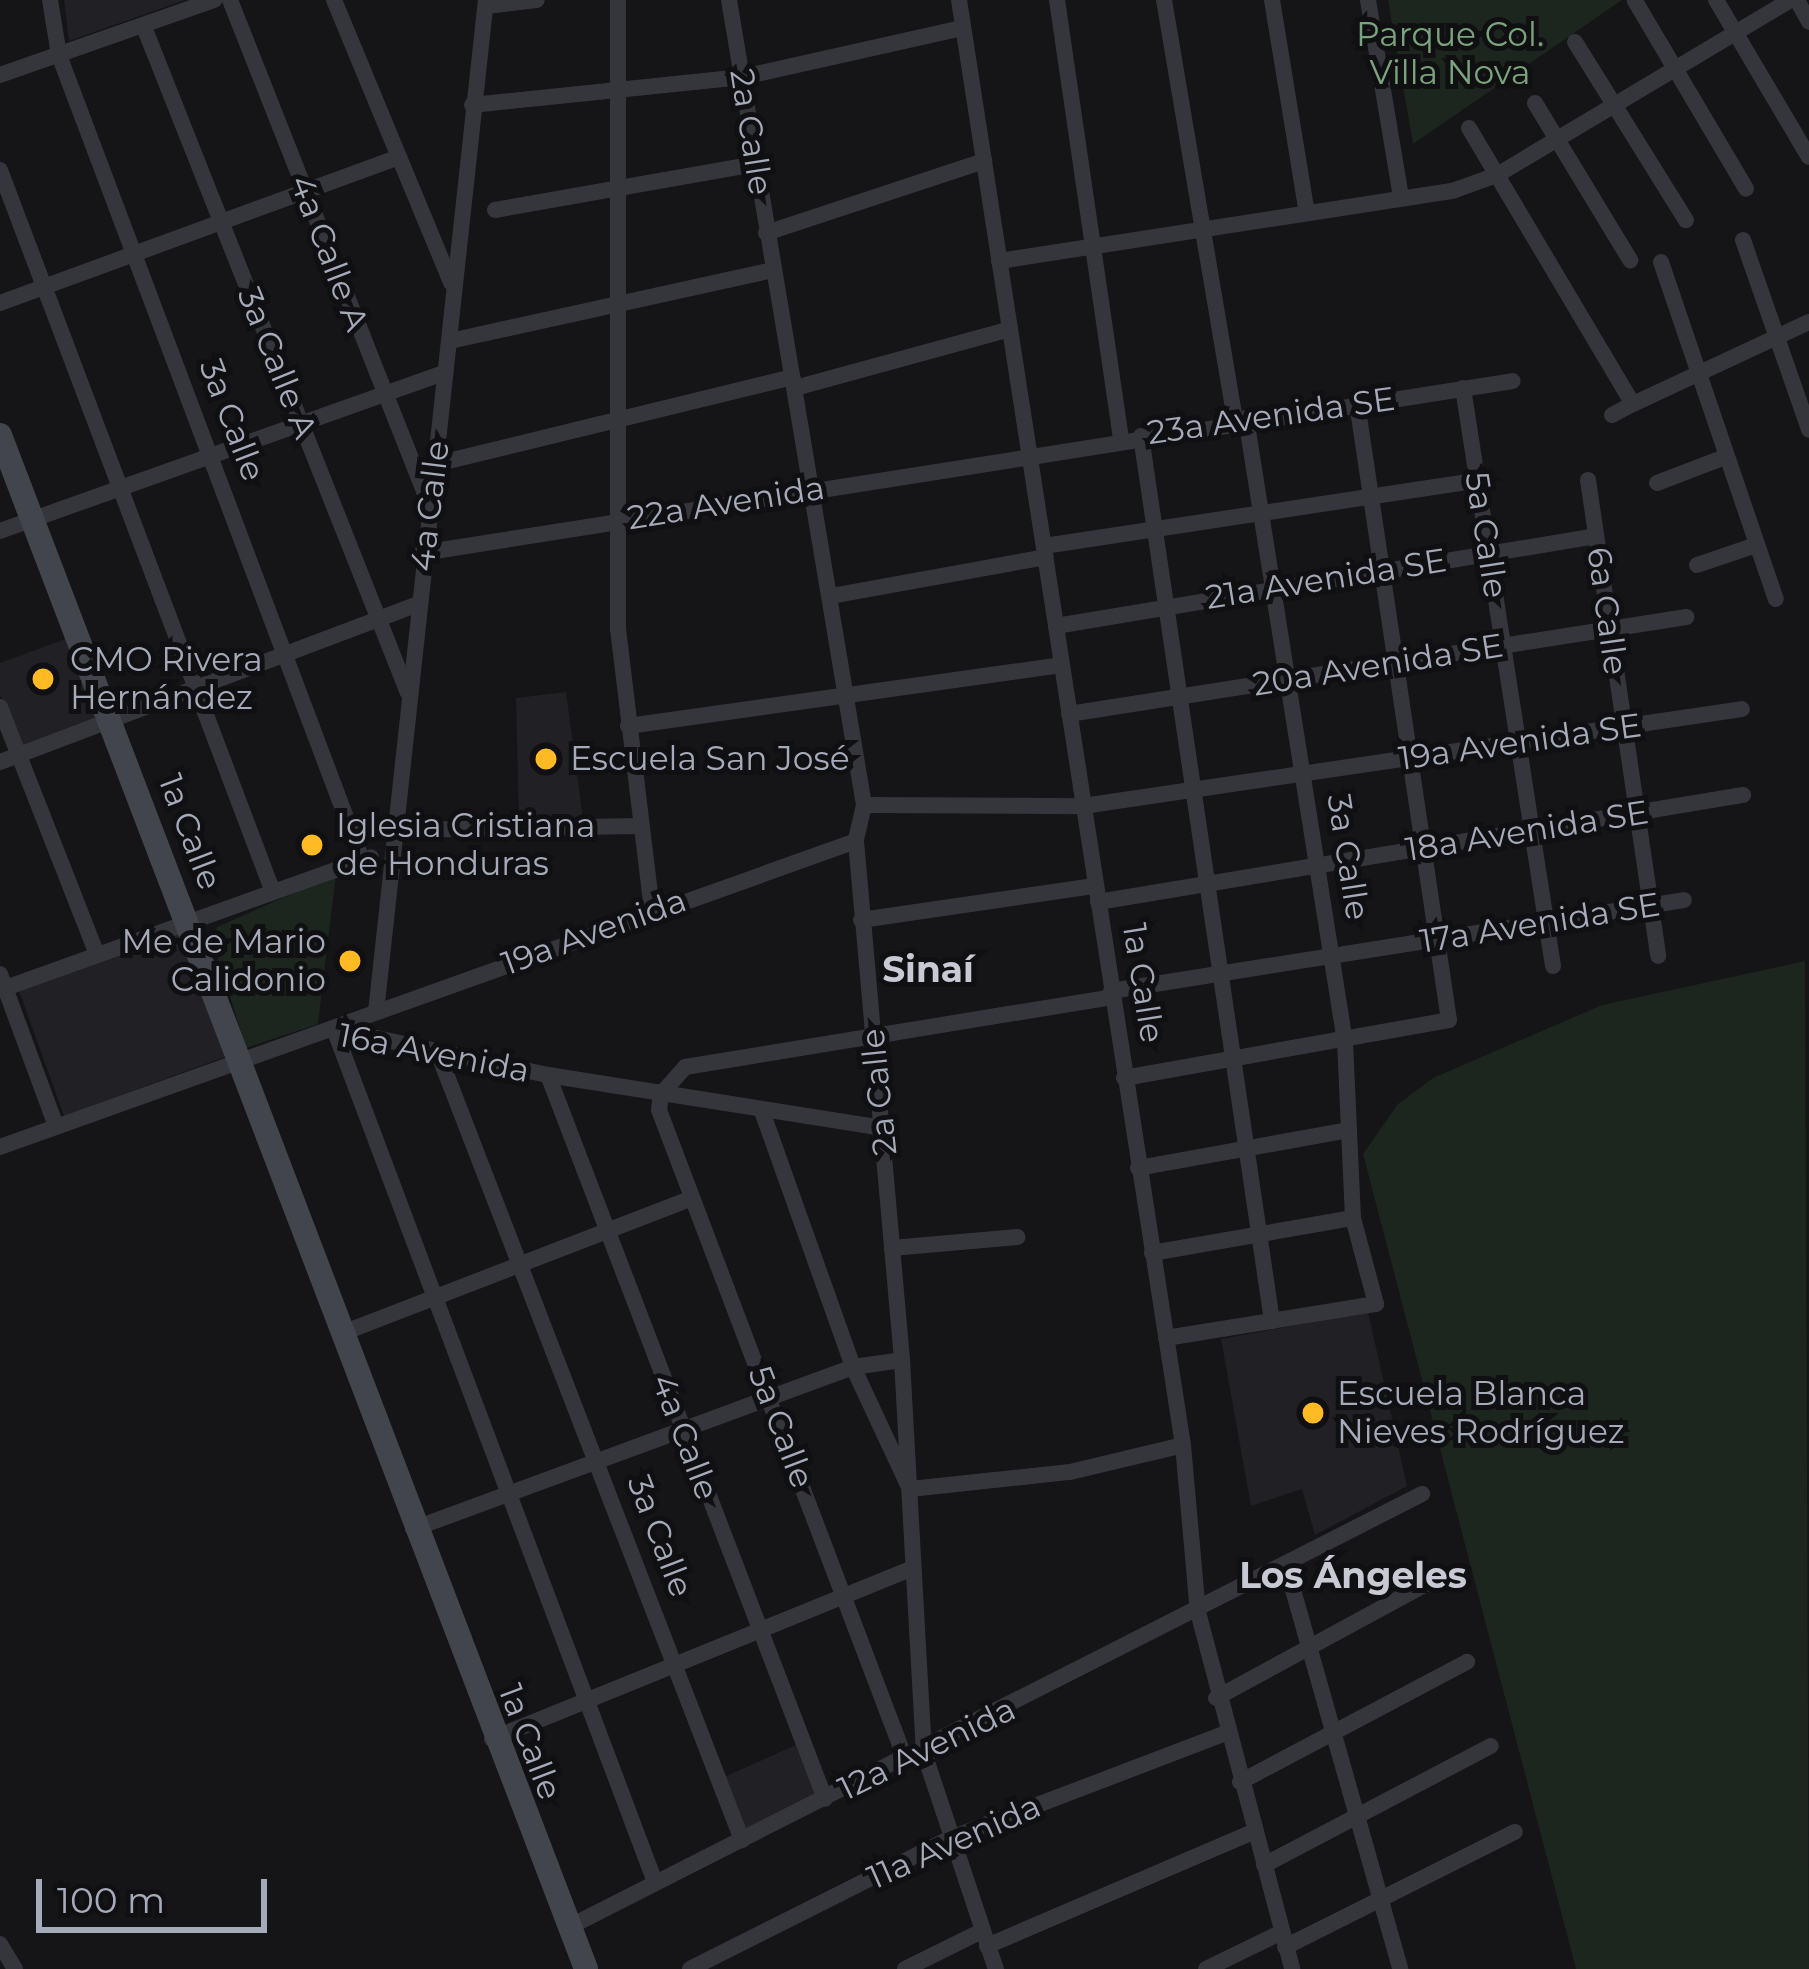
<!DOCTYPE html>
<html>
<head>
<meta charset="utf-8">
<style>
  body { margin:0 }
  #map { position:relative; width:1809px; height:1969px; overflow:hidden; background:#151417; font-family:Montserrat,sans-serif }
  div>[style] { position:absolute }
  .built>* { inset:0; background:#212024 }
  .green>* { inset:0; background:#1c251e }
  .street>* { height:16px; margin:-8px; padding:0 8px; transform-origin:8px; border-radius:8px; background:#35363c }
  .secondary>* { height:24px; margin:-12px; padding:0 12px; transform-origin:12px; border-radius:12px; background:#43454c }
  .dots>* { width:33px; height:33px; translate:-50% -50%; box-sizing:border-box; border:6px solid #100f12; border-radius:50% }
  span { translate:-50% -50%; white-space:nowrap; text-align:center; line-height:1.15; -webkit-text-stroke:10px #100f12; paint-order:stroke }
  .park-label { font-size:33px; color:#7ba47e }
  .street-label { font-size:33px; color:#a5abb8 }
  .poi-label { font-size:33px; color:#a5abb8 }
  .left { translate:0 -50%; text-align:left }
  .right { translate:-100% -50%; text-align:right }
  .neighbourhood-label { font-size:36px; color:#c7cad3; font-weight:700 }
  .scale { position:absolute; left:36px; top:1879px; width:231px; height:54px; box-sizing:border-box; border:6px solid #a5abb8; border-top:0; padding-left:15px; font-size:36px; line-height:42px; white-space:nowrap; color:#a5abb8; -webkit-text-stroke:9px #100f12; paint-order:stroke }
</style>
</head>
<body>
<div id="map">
  <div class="built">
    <i style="clip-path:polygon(64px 0,185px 0,69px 41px)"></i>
    <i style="clip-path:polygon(71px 637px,101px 716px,20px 746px,0 695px,0 663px)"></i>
    <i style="clip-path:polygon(566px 692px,583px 819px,519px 821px,516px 698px)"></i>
    <i style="clip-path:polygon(184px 929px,230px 1055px,64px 1116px,18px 988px)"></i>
    <i style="clip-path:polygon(1368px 1312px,1407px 1486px,1315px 1535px,1302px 1489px,1251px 1506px,1221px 1339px)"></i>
    <i style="clip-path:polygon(796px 1745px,816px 1796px,745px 1832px,724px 1777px)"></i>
  </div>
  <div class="green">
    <i style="clip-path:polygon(1388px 0,1622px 0,1413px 144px)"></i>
    <i style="clip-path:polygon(336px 874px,318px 1024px,246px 1048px,212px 939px,217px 927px)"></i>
    <i style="clip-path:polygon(1805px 961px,1809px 1969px,1576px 1969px,1363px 1154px,1398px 1104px,1433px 1078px,1602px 1005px)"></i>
  </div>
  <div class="street">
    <i style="left:50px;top:0;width:56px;rotate:80.7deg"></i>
    <i style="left:59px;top:55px;width:860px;rotate:69.37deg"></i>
    <i style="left:230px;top:0;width:542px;rotate:68.45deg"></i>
    <i style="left:334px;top:0;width:306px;rotate:67.5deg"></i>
    <i style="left:618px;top:0;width:629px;rotate:90deg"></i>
    <i style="left:618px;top:629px;width:283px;rotate:83.1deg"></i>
    <i style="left:729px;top:0;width:816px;rotate:80.48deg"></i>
    <i style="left:864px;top:805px;width:37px;rotate:103deg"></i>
    <i style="left:856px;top:841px;width:521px;rotate:84.93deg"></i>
    <i style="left:902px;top:1360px;width:394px;rotate:86.8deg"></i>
    <i style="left:924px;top:1753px;width:228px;rotate:71.6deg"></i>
    <i style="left:959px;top:0;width:1462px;rotate:81.19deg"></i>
    <i style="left:1183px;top:1445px;width:168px;rotate:84.9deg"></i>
    <i style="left:1198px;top:1612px;width:369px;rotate:75.2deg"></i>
    <i style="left:1057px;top:0;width:444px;rotate:81.7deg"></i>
    <i style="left:1164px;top:0;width:426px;rotate:80.4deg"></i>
    <i style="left:1272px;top:0;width:216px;rotate:80.7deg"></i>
    <i style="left:1368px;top:0;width:201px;rotate:80.5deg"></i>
    <i style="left:1716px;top:0;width:182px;rotate:59.4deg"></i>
    <i style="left:1797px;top:0;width:25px;rotate:61deg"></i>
    <i style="left:1635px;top:1px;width:218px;rotate:59.4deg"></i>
    <i style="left:486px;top:6px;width:51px;rotate:-6.7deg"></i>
    <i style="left:144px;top:27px;width:716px;rotate:68.38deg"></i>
    <i style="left:1575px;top:42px;width:210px;rotate:58.1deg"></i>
    <i style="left:0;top:75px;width:227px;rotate:-19.3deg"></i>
    <i style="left:1535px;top:103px;width:184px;rotate:58.8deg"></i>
    <i style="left:472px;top:105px;width:272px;rotate:-5.9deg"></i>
    <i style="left:743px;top:77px;width:225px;rotate:-12.6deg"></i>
    <i style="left:1469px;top:128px;width:321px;rotate:59.3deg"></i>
    <i style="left:1633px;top:404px;width:194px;rotate:-25deg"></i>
    <i style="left:0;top:170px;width:772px;rotate:69.29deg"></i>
    <i style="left:495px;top:210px;width:265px;rotate:-10deg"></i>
    <i style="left:766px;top:233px;width:230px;rotate:-18.3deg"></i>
    <i style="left:1743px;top:240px;width:201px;rotate:70.8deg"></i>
    <i style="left:999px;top:261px;width:461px;rotate:-8.8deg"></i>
    <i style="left:1455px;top:190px;width:45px;rotate:-19.7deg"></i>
    <i style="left:1497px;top:175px;width:342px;rotate:-30.8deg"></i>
    <i style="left:1661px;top:262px;width:356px;rotate:71.2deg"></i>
    <i style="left:0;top:303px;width:425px;rotate:-20.1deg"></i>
    <i style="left:450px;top:341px;width:330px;rotate:-12.4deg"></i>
    <i style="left:795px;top:388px;width:223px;rotate:-15.3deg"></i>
    <i style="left:1463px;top:388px;width:585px;rotate:81.15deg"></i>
    <i style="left:1612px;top:415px;width:24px;rotate:-28deg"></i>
    <i style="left:1141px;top:436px;width:895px;rotate:81.58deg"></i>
    <i style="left:436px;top:464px;width:367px;rotate:-13.7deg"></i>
    <i style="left:1588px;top:480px;width:481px;rotate:81.6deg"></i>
    <i style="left:1657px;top:483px;width:70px;rotate:-21deg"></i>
    <i style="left:0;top:531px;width:473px;rotate:-19.6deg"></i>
    <i style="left:1044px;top:546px;width:439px;rotate:-8.6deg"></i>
    <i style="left:422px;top:553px;width:1104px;rotate:-8.96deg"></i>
    <i style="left:1697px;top:565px;width:59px;rotate:-18.7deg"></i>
    <i style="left:831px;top:596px;width:218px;rotate:-10.3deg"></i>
    <i style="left:1056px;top:626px;width:547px;rotate:-9.46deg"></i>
    <i style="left:0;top:707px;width:266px;rotate:68.6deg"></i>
    <i style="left:1069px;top:714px;width:625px;rotate:-8.93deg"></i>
    <i style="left:628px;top:726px;width:438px;rotate:-8deg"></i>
    <i style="left:0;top:762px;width:447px;rotate:-20.7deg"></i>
    <i style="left:864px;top:805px;width:219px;rotate:0.3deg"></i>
    <i style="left:1083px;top:806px;width:666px;rotate:-8.37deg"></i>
    <i style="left:391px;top:830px;width:247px;rotate:-0.9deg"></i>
    <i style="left:1098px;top:902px;width:654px;rotate:-9.42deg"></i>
    <i style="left:861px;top:920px;width:236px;rotate:-8.3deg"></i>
    <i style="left:0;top:974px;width:162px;rotate:69.8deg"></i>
    <i style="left:0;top:990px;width:394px;rotate:-19.7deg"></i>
    <i style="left:1111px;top:991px;width:580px;rotate:-9.02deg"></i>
    <i style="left:376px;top:1012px;width:1018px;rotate:-83.8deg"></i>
    <i style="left:334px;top:1029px;width:911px;rotate:69.38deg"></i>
    <i style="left:335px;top:1029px;width:218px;rotate:12.2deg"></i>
    <i style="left:548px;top:1075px;width:340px;rotate:9deg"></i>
    <i style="left:438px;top:1053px;width:844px;rotate:68.88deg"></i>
    <i style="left:548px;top:1075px;width:775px;rotate:69.06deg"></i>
    <i style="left:1124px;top:1078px;width:330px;rotate:-10.1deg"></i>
    <i style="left:1449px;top:1020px;width:624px;rotate:-98.48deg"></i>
    <i style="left:763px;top:1114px;width:269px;rotate:70.4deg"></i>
    <i style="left:853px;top:1367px;width:135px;rotate:65deg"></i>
    <i style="left:910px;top:1489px;width:161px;rotate:-6.1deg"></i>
    <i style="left:1070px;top:1472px;width:116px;rotate:-13.4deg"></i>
    <i style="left:0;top:1147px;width:909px;rotate:-19.67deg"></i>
    <i style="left:1138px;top:1168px;width:208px;rotate:-10.2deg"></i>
    <i style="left:892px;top:1248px;width:126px;rotate:-5deg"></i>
    <i style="left:1152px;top:1253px;width:204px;rotate:-9.9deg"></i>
    <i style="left:340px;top:1334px;width:377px;rotate:-21.1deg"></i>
    <i style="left:1166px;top:1338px;width:213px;rotate:-9.2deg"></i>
    <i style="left:1376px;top:1304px;width:89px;rotate:-105deg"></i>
    <i style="left:1353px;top:1218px;width:176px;rotate:-92.6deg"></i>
    <i style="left:1345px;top:1042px;width:632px;rotate:-99.02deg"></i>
    <i style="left:413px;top:1529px;width:469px;rotate:-20.2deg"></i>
    <i style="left:853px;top:1367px;width:49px;rotate:-8.1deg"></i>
    <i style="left:1286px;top:1565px;width:420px;rotate:74.2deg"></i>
    <i style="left:1216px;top:1698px;width:258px;rotate:-28.5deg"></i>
    <i style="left:492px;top:1739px;width:454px;rotate:-22.1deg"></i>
    <i style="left:906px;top:1761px;width:696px;rotate:-110.78deg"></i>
    <i style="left:659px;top:1110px;width:16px;rotate:-83deg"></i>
    <i style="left:661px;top:1094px;width:36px;rotate:-48deg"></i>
    <i style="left:685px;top:1067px;width:433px;rotate:-9.3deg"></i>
    <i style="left:1240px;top:1782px;width:257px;rotate:-27.9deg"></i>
    <i style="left:1264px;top:1865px;width:256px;rotate:-27.7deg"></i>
    <i style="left:567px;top:1928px;width:959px;rotate:-26.91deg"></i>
    <i style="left:0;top:1944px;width:29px;rotate:59deg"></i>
    <i style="left:987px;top:1946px;width:289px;rotate:-23.2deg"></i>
    <i style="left:1285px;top:1947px;width:257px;rotate:-26.6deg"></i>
    <i style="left:690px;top:1969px;width:292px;rotate:-26.7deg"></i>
    <i style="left:951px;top:1838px;width:294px;rotate:-20.9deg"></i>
    <i style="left:905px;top:1969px;width:86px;rotate:-26.3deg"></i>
    <i style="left:1206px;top:1969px;width:85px;rotate:-26deg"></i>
  </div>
  <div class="secondary">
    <i style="left:0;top:435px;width:1642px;rotate:69.09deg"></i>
  </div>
  <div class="dots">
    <i style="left:43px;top:679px;background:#ffba24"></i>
    <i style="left:546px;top:759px;background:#ffba24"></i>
    <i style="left:312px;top:845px;background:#ffba24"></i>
    <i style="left:350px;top:961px;background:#ffba24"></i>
    <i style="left:1313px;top:1413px;background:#ffba24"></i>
  </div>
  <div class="park-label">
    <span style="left:1450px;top:54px">Parque Col.<br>Villa Nova</span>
  </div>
  <div class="street-label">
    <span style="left:751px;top:132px;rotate:81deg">2a Calle</span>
    <span style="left:329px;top:253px;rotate:69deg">4a Calle A</span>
    <span style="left:277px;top:363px;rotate:68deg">3a Calle A</span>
    <span style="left:1271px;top:416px;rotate:-8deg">23a Avenida SE</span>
    <span style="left:232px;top:420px;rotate:69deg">3a Calle</span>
    <span style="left:726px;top:503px;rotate:-9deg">22a Avenida</span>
    <span style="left:430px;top:506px;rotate:-83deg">4a Calle</span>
    <span style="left:1486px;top:535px;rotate:81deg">5a Calle</span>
    <span style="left:1326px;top:579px;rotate:-9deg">21a Avenida SE</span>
    <span style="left:1607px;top:611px;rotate:82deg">6a Calle</span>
    <span style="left:1378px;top:665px;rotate:-9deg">20a Avenida SE</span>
    <span style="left:1520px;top:742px;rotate:-8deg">19a Avenida SE</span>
    <span style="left:1527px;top:831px;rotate:-9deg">18a Avenida SE</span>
    <span style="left:190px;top:832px;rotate:69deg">1a Calle</span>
    <span style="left:1348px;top:857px;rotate:81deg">3a Calle</span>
    <span style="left:1540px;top:923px;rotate:-9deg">17a Avenida SE</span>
    <span style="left:594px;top:932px;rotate:-20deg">19a Avenida</span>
    <span style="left:1143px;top:983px;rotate:81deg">1a Calle</span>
    <span style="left:434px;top:1053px;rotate:11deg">16a Avenida</span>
    <span style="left:879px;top:1092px;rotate:-96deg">2a Calle</span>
    <span style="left:781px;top:1427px;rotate:69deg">5a Calle</span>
    <span style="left:685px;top:1437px;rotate:69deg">4a Calle</span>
    <span style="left:660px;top:1536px;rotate:69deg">3a Calle</span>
    <span style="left:530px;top:1742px;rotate:69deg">1a Calle</span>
    <span style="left:927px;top:1749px;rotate:-26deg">12a Avenida</span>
    <span style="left:954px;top:1842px;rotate:-24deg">11a Avenida</span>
  </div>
  <div class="poi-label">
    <span class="left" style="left:70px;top:679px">CMO Rivera<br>Hernández</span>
    <span class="left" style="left:570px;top:759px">Escuela San José</span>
    <span class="left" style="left:336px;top:845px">Iglesia Cristiana<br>de Honduras</span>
    <span class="right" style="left:326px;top:961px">Me de Mario<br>Calidonio</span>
    <span class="left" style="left:1337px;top:1413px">Escuela Blanca<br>Nieves Rodríguez</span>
  </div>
  <div class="neighbourhood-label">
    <span style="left:928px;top:970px">Sinaí</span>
    <span style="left:1353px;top:1576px">Los Ángeles</span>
  </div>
  <div class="scale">100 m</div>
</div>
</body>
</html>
